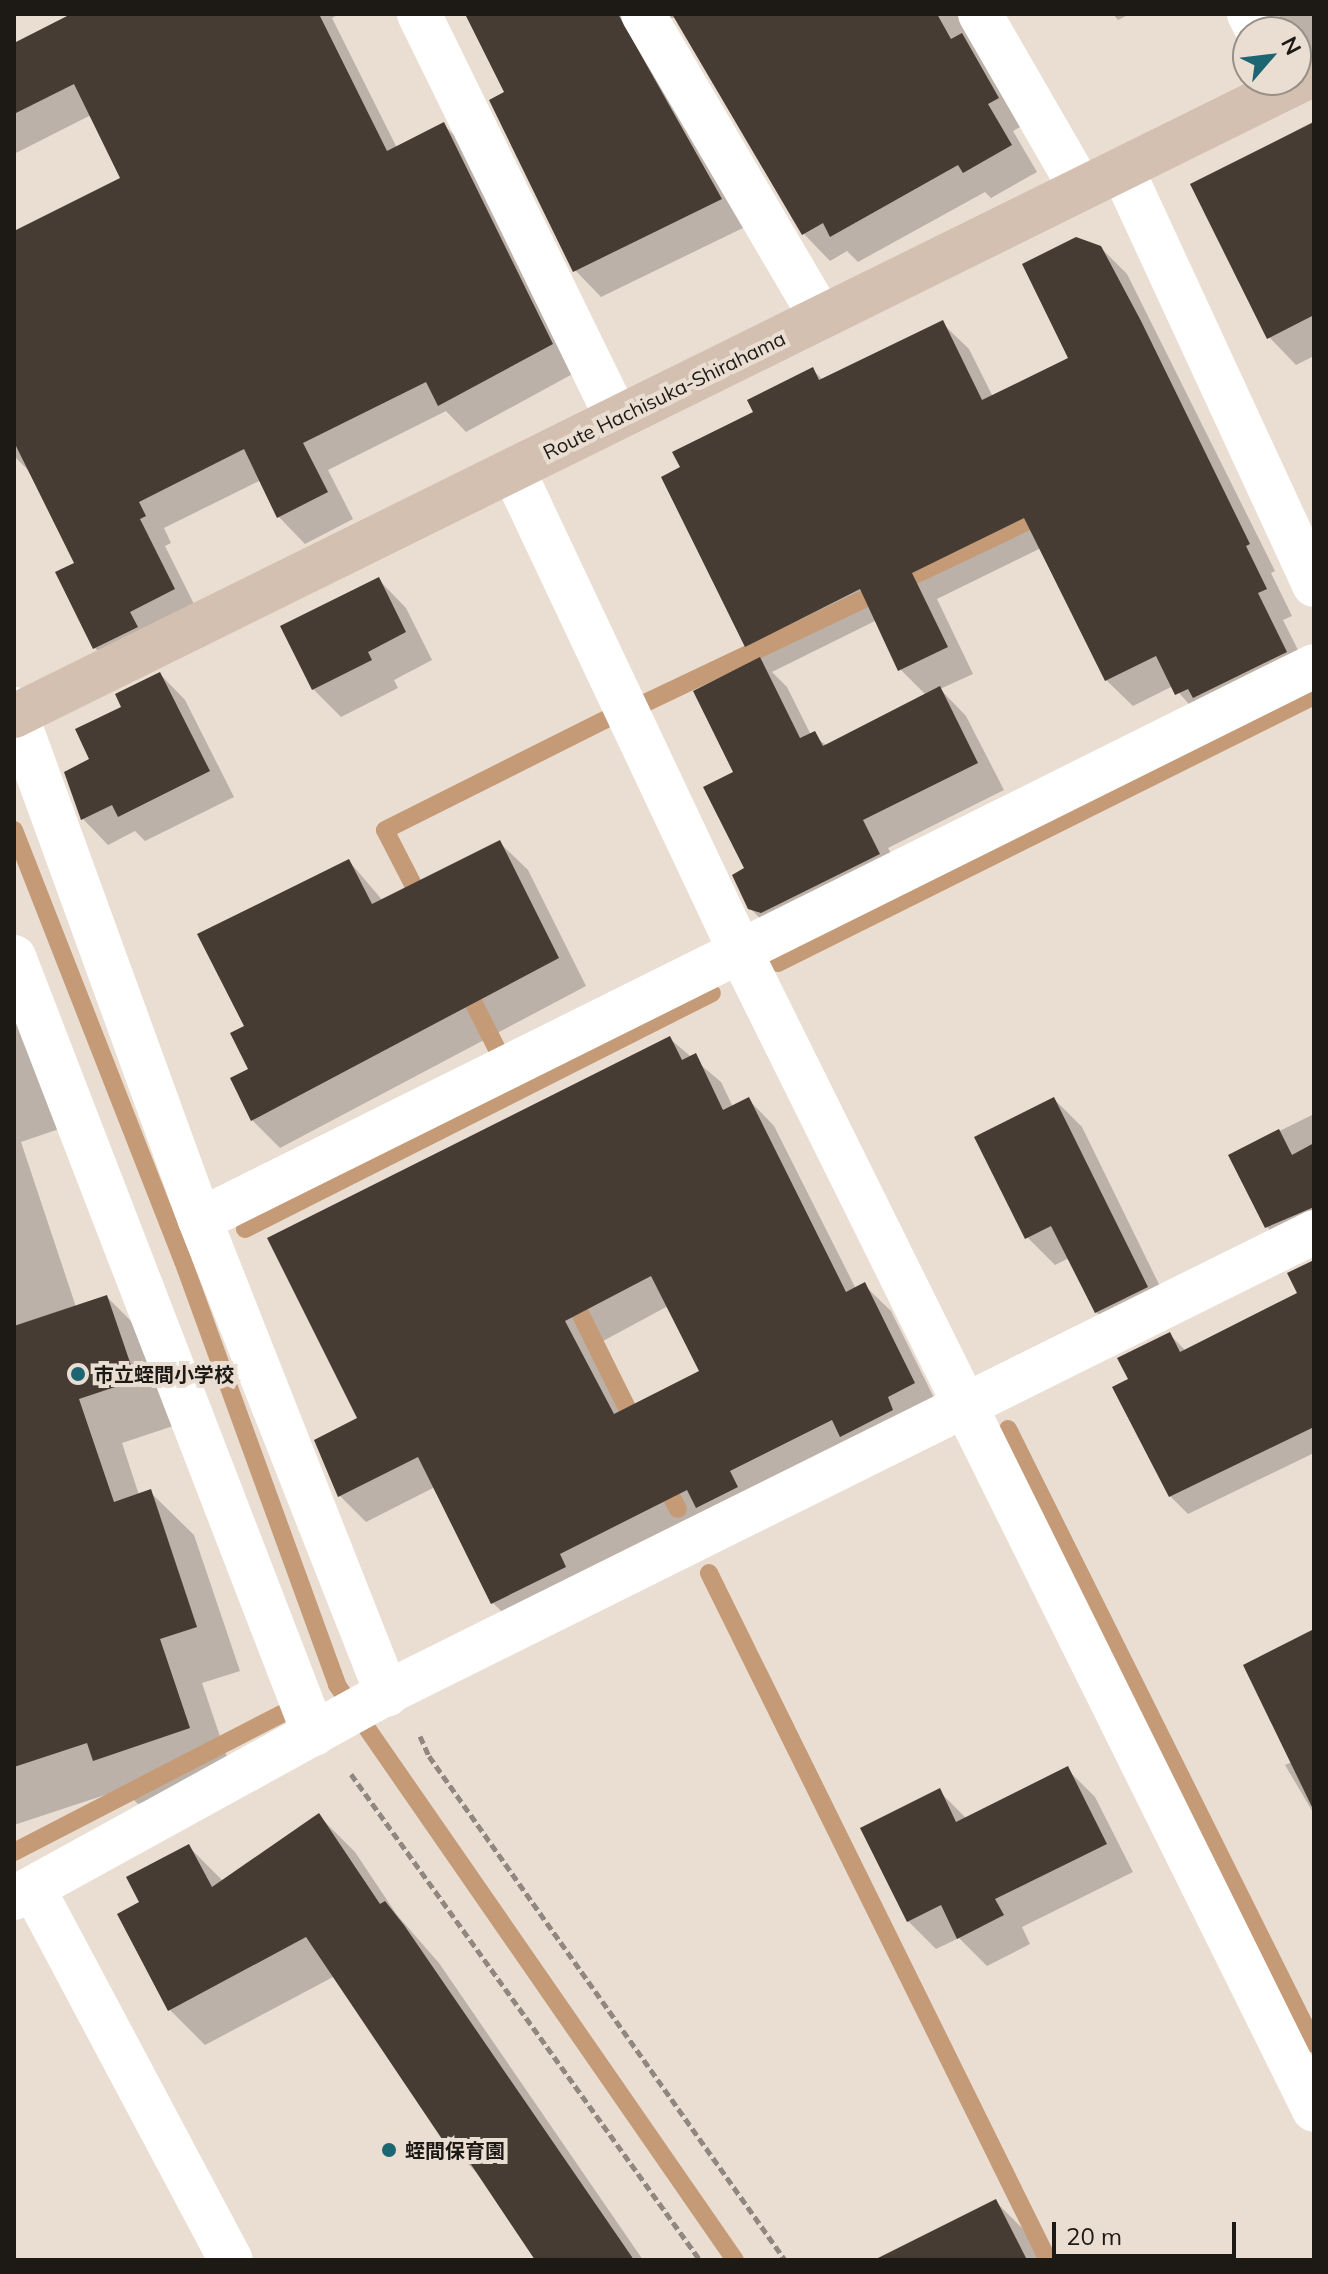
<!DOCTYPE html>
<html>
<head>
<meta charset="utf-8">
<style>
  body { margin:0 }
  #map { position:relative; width:1328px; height:2274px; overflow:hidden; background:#eaded3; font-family:Mulish,"Noto Sans JP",sans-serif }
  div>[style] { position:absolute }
  .shadow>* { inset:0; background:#0003 }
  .stream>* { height:18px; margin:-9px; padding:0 9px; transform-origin:9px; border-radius:9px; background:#c59b77 }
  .building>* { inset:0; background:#463c33 }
  .path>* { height:5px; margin-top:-2.5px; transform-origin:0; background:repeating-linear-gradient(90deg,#908880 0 8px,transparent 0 12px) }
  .minor>* { height:44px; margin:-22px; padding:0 22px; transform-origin:22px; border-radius:22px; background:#fff }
  .secondary>* { height:44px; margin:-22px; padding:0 22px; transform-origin:22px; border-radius:22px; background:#d4c0b0 }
  .dots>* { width:22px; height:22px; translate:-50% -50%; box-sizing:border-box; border:4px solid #eaded3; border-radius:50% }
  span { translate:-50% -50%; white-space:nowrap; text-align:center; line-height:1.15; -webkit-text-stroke:8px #eaded3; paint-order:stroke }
  .street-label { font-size:20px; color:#1d1915 }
  .poi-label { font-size:20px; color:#1d1915; font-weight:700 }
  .left { translate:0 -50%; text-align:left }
  .frame { position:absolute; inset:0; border:16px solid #1d1915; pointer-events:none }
  .north { position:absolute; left:1232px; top:16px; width:80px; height:80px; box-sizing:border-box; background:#eaded3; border:2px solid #988f87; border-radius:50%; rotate:62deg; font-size:22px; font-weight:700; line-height:32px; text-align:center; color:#1d1915 }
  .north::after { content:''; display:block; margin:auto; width:28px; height:36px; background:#1c6572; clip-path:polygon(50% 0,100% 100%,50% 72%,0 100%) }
  .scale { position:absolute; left:1052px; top:2222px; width:184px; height:36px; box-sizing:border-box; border:4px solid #1d1915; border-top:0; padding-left:10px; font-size:24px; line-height:28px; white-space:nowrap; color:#1d1915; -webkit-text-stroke:6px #eaded3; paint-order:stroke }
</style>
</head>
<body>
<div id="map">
  <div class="shadow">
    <i style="clip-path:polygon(75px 14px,339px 14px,332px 18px,397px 148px,444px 125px,470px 151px,578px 371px,466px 432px,446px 411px,328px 470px,353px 519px,305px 544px,279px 517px,261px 480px,164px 528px,171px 543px,165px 546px,200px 616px,121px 674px,95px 648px,76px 564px,33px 475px,14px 456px,14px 234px,123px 179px,91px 115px,14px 154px,14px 45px)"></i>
    <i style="clip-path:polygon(467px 14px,962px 14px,1024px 125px,1013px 131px,1037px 172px,991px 198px,985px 192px,858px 262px,847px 251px,830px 261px,804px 234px,677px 18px,658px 18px,747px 226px,601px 297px,575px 270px,506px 93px)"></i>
    <i style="clip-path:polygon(1113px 14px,1130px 14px,1118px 20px)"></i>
    <i style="clip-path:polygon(1279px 14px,1314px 14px,1314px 80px,1296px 62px,1296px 32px,1283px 32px)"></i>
    <i style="clip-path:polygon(1314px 121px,1314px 356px,1296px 365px,1269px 337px,1193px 185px)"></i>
    <i style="clip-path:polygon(evenodd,1100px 247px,1127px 274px,1275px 571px,1271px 573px,1292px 616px,1283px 620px,1312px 678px,1203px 720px,1173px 686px,1133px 706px,1106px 680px,1041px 548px,937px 599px,973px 674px,940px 689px,966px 716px,1004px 790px,888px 848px,906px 881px,777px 936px,750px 908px,735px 773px,761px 659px,747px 646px,683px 468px,813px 370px,823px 380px,942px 323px,969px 349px,993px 397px,1070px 358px,1100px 247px,877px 620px,900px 669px,926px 695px,828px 746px,811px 735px,787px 687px,772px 672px,877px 620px)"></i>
    <i style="clip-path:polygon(379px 580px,406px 608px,432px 660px,394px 680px,398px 688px,341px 717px,313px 689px)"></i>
    <i style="clip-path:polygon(160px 674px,185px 700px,234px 797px,145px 841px,135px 831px,108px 845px,83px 819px,66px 773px,92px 760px,124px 708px)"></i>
    <i style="clip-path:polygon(500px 843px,528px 870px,586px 986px,280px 1148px,252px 1120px,247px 1027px,349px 861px,383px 901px)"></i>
    <i style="clip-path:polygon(14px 986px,62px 1128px,21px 1142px,76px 1307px,107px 1297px,151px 1341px,179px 1424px,122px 1443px,139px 1495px,150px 1492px,194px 1535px,240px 1671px,202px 1683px,232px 1772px,138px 1804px,123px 1789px,14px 1825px)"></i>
    <i style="clip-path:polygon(evenodd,670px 1039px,721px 1082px,733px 1107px,748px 1099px,774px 1126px,856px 1289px,864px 1285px,891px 1311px,940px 1410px,519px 1629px,493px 1603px,435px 1487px,366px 1522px,340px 1496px,360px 1419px,670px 1039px,668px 1306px,702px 1372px,624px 1411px,590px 1348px,668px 1306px)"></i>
    <i style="clip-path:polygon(1054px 1099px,1082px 1127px,1174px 1315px,1124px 1340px,1096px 1312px,1069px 1258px,1055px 1265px,1027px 1237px)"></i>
    <i style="clip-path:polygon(1314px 1114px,1314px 1233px,1285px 1245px,1267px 1227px,1231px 1155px)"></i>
    <i style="clip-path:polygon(1314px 1260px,1314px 1453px,1188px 1514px,1170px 1496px,1169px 1334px,1186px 1351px,1300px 1294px,1290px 1274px)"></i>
    <i style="clip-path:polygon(1314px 1634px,1314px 1814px,1285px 1765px,1292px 1762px)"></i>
    <i style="clip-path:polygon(1067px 1769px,1095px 1797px,1133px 1872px,1022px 1927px,1030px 1944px,987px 1966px,959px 1938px,936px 1949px,908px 1921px,939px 1791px,967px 1819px)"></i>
    <i style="clip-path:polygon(319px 1816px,355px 1852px,397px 1915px,439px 1963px,643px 2260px,538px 2260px,483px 2179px,447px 2143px,335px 1976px,205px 2045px,169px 2009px,142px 1903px,188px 1846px,223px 1881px)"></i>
    <i style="clip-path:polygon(995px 2201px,1023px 2229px,1039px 2260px,902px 2260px)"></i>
  </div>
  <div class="stream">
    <i style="left:643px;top:704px;width:446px;rotate:-25.4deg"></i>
    <i style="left:14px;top:830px;width:463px;rotate:68.6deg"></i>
    <i style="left:183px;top:1261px;width:451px;rotate:70deg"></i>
    <i style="left:337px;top:1685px;width:699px;rotate:55.31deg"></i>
    <i style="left:423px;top:904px;width:83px;rotate:-117.2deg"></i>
    <i style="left:385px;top:830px;width:250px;rotate:-26.6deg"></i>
    <i style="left:778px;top:963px;width:599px;rotate:-26.48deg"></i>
    <i style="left:464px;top:984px;width:77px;rotate:63.1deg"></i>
    <i style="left:245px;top:1229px;width:523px;rotate:-26.81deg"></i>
    <i style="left:570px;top:1293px;width:151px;rotate:63.6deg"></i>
    <i style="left:1008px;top:1429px;width:687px;rotate:63.55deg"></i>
    <i style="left:661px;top:1476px;width:37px;rotate:63deg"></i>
    <i style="left:709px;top:1573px;width:766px;rotate:63.74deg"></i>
    <i style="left:14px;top:1852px;width:301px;rotate:-27.3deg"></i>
  </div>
  <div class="building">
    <i style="clip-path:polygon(71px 14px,319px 14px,387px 151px,444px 122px,553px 344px,438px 406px,426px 382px,303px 443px,328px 492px,277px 518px,244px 449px,139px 502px,146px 516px,140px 519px,175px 589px,130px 612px,138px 627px,93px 649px,55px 572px,74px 563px,14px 442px,14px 231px,120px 178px,74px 84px,14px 114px,14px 43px)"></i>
    <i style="clip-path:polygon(465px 14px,618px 14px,722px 199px,573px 272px,489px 100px,504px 92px)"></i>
    <i style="clip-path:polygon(672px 14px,937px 14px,951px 39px,962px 33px,999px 98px,988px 104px,1012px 145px,963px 173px,958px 165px,830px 237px,823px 223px,802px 235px)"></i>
    <i style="clip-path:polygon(1314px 122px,1314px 315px,1267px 339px,1190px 184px)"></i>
    <i style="clip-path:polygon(1076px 237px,1101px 246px,1141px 321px,1250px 544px,1246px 546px,1267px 589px,1258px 593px,1287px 652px,1193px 698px,1188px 689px,1175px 695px,1156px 656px,1105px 681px,1024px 518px,912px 573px,948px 647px,898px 671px,860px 589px,745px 647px,661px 477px,680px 467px,672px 452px,753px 412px,747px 400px,813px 367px,819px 380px,943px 320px,982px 400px,1068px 358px,1022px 264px)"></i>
    <i style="clip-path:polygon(379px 577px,406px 632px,368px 652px,372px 660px,312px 690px,280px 626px)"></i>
    <i style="clip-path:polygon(760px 657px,800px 738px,815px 731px,823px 746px,940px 686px,978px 763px,863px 820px,880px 854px,761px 913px,748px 909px,732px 875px,744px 868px,703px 787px,733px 772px,693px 691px)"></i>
    <i style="clip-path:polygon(160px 672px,210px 771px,118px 817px,112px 805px,81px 820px,64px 772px,89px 759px,75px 729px,121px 707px,115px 694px)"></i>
    <i style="clip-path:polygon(500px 840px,559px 958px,251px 1121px,230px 1078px,248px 1069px,230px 1033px,244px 1026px,197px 934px,349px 859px,372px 904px)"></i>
    <i style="clip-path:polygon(evenodd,670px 1036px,682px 1060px,696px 1053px,723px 1110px,749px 1097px,846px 1292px,865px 1282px,915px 1383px,888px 1397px,893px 1410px,840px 1437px,832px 1420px,730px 1471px,738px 1487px,696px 1508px,687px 1490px,560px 1554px,566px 1567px,491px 1604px,418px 1457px,338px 1497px,314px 1440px,357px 1418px,267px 1238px,670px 1036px,651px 1276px,699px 1371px,614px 1414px,565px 1321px,651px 1276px)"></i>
    <i style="clip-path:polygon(1054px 1097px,1148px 1287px,1095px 1313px,1051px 1226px,1025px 1239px,974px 1137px)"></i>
    <i style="clip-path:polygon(1279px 1129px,1292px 1155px,1314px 1143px,1314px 1207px,1265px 1228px,1228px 1155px)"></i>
    <i style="clip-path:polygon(1314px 1260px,1314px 1427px,1169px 1497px,1112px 1387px,1128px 1379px,1117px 1358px,1170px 1332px,1180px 1352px,1297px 1293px,1287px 1273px)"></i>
    <i style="clip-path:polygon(107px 1295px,136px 1380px,79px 1399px,114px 1502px,151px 1489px,197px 1627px,160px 1639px,190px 1728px,93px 1761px,87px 1743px,14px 1767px,14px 1326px)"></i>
    <i style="clip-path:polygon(1314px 1629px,1314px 1811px,1243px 1665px)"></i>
    <i style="clip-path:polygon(1068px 1766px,1107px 1844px,995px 1899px,1004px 1915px,957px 1939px,941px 1905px,907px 1922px,860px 1828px,940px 1788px,956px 1822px)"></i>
    <i style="clip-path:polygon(319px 1813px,380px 1904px,385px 1901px,404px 1925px,634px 2260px,535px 2260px,454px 2139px,446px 2145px,306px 1937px,168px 2011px,117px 1914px,139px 1902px,126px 1877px,189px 1844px,212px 1887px)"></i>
    <i style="clip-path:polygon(996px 2199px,1027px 2260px,874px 2260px)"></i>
  </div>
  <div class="path">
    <i style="left:420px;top:1736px;width:22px;rotate:66deg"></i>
    <i style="left:429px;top:1756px;width:617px;rotate:54.76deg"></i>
    <i style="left:351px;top:1774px;width:598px;rotate:54.32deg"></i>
  </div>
  <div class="minor">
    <i style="left:419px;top:14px;width:450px;rotate:63.9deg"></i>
    <i style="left:643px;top:14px;width:351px;rotate:59.6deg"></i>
    <i style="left:980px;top:14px;width:202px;rotate:60deg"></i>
    <i style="left:1249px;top:14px;width:20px;rotate:63deg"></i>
    <i style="left:1122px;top:169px;width:458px;rotate:65.2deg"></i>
    <i style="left:513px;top:470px;width:532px;rotate:64.74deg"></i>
    <i style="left:740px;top:951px;width:1293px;rotate:63.65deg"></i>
    <i style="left:14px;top:709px;width:544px;rotate:70deg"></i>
    <i style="left:200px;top:1220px;width:510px;rotate:68.47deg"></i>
    <i style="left:14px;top:957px;width:833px;rotate:68.89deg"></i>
    <i style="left:200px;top:1220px;width:1244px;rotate:-26.44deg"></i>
    <i style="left:33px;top:1888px;width:421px;rotate:62deg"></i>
    <i style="left:14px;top:1898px;width:440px;rotate:-28.8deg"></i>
    <i style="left:400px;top:1686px;width:1021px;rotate:-26.41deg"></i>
  </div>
  <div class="secondary">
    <i style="left:14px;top:716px;width:1450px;rotate:-26.28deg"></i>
  </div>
  <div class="dots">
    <i style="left:78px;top:1374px;background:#1c6572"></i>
    <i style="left:389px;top:2150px;background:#1c6572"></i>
  </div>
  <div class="street-label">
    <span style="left:664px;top:395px;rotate:-26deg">Route Hachisuka-Shirahama</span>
  </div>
  <div class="poi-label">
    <span class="left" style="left:94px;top:1374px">市立蛭間小学校</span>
    <span class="left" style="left:405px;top:2150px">蛭間保育園</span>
  </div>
  <div class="frame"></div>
  <div class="north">N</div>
  <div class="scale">20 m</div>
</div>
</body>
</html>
